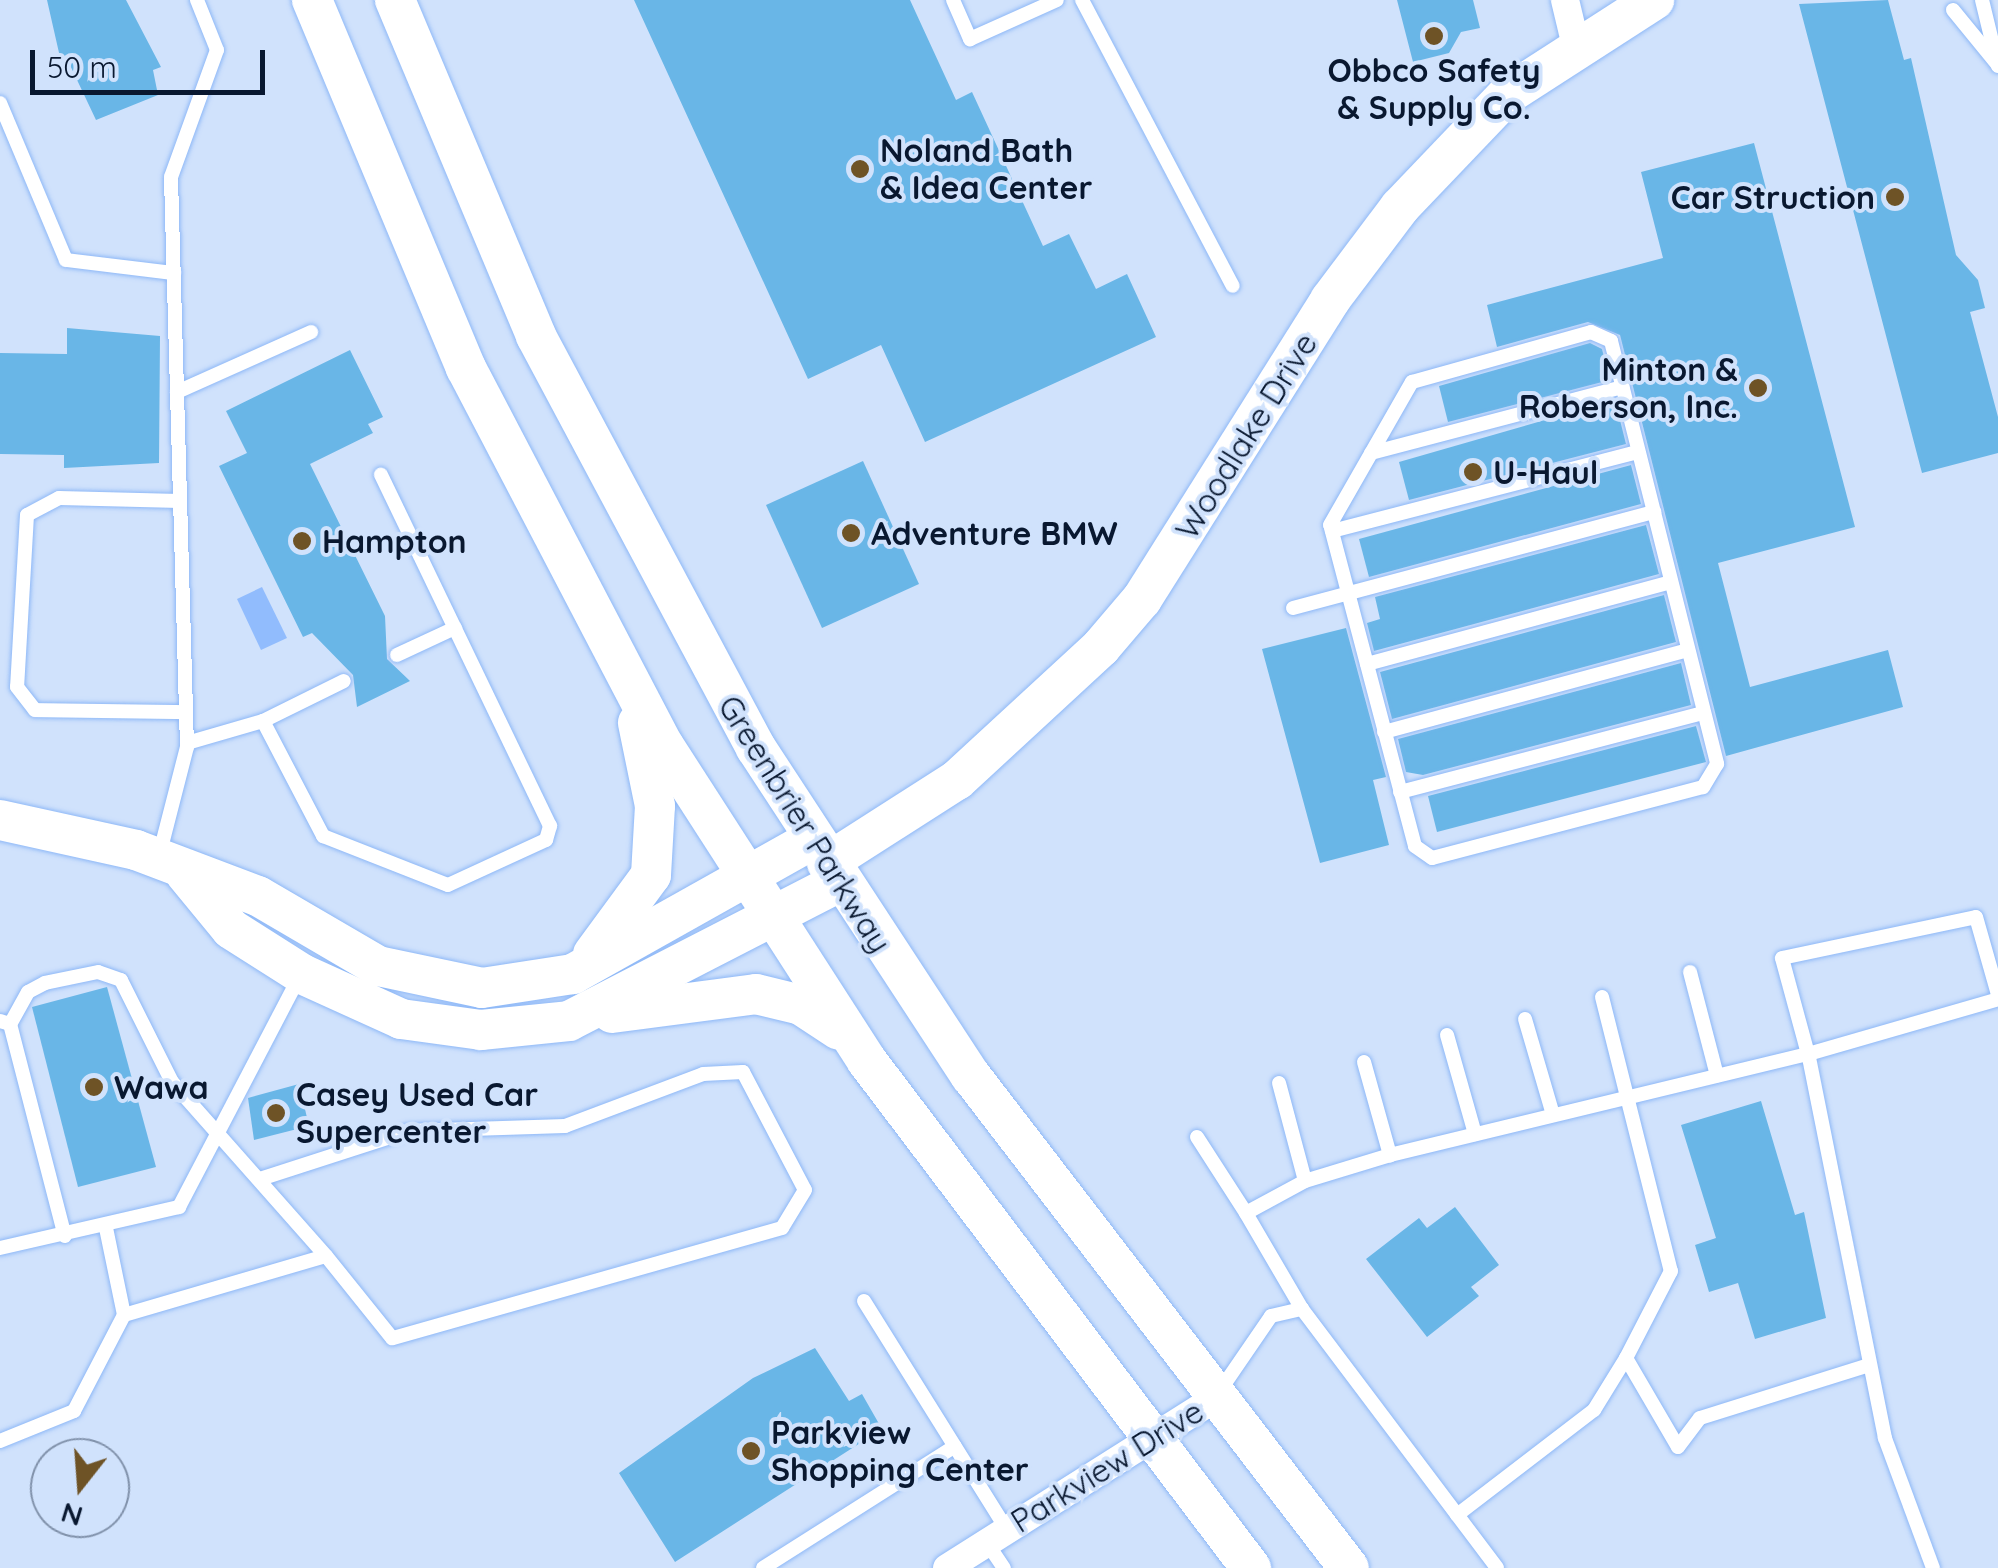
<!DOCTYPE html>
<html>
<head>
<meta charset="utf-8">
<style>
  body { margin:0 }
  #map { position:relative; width:1998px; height:1568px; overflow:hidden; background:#d0e2fc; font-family:Quicksand,sans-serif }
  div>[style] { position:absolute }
  .water>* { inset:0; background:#91bcfd }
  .building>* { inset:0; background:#69b6e7 }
  .roads { filter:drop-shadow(0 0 2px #8eb8f7) drop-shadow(0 0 2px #8eb8f7) }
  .lane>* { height:14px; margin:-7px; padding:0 7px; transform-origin:7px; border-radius:7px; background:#fff }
  .street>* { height:28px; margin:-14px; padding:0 14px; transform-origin:14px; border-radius:14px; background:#fff }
  .secondary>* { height:40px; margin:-20px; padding:0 20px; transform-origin:20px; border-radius:20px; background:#fff }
  .dots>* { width:28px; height:28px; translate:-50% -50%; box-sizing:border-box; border:5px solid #d0e2fc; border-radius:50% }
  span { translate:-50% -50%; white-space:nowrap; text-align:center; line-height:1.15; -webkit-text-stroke:8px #d0e2fc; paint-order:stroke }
  .poi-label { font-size:32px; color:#091830; font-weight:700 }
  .left { translate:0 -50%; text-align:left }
  .right { translate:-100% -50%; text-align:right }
  .street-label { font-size:32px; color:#091830 }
  .north { position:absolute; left:30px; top:1438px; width:100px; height:100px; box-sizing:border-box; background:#d0e2fc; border:2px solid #8091aa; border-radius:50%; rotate:197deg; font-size:28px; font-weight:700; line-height:40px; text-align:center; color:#091830 }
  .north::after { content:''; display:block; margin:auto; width:35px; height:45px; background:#6e5326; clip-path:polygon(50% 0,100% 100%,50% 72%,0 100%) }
  .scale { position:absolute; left:30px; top:50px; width:235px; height:45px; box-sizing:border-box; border:5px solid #091830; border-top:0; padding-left:12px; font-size:30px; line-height:35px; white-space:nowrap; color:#091830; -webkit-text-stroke:8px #d0e2fc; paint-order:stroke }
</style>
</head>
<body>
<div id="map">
  <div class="water">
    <i style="clip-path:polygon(262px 587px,287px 638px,261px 650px,237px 599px)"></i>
  </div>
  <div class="building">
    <i style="clip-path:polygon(47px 0,126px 0,161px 67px,153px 70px,158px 95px,96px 120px,69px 63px,62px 66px)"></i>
    <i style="clip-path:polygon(634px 0,910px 0,956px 100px,972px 92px,1043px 246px,1069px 234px,1096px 289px,1127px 274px,1156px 337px,925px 442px,881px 345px,808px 379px)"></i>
    <i style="clip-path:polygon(1397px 0,1473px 0,1480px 28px,1461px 32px,1449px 53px,1413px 62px)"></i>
    <i style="clip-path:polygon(1888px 0,1904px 60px,1911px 58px,1956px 255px,1978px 280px,1985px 308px,1970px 312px,1998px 417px,1998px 453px,1922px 473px,1799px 4px)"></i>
    <i style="clip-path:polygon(1754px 143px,1855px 527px,1718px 563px,1750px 687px,1888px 650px,1903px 707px,1726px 756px,1620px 335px,1588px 322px,1497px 347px,1487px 305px,1663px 258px,1641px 172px)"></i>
    <i style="clip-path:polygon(67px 328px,160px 336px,159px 463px,64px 468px,64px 455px,0 454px,0 353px,67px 354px)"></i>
    <i style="clip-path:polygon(1590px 343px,1602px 349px,1610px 380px,1448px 422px,1439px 386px)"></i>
    <i style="clip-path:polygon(350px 350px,383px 417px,368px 424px,373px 433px,310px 464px,385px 616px,387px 659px,410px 681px,357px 707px,353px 675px,312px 633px,303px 637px,219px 466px,247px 453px,226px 411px)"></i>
    <i style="clip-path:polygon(1615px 400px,1626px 444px,1409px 500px,1399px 462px)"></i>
    <i style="clip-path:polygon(863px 461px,919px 584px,822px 628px,766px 505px)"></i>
    <i style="clip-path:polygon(1631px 465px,1641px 504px,1369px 577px,1359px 539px)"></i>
    <i style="clip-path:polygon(1646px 525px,1659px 574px,1374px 651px,1367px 623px,1380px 619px,1375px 597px)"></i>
    <i style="clip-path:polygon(1664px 595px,1676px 642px,1392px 719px,1380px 672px)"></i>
    <i style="clip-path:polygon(1346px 628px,1386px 777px,1373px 780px,1389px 845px,1320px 863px,1262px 649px)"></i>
    <i style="clip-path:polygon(1681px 663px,1691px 705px,1423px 775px,1406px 772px,1398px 739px)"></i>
    <i style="clip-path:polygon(1696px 726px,1706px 762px,1437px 832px,1428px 796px)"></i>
    <i style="clip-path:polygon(107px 987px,156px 1167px,78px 1187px,32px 1007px)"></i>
    <i style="clip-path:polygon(299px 1084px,309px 1126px,254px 1140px,248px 1098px)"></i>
    <i style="clip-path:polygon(1761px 1101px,1795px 1215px,1804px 1212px,1826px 1318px,1755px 1339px,1738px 1283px,1709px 1292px,1695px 1245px,1716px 1238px,1681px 1125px)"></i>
    <i style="clip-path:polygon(1455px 1207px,1499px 1265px,1471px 1287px,1479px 1296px,1427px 1337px,1366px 1259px,1419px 1218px,1427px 1228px)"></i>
    <i style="clip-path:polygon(815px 1348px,849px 1401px,862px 1394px,882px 1429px,675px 1562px,619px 1473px,753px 1378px)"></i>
  </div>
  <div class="roads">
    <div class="lane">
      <i style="left:953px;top:0;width:43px;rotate:66.4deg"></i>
      <i style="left:970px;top:39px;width:95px;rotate:-24.1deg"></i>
      <i style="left:1082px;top:0;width:323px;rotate:62.2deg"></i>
      <i style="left:1982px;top:0;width:68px;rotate:76.4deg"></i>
      <i style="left:1953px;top:10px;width:71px;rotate:50.7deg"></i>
      <i style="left:0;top:103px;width:170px;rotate:67.2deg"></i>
      <i style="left:66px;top:260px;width:109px;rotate:6.9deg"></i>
      <i style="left:1591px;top:332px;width:22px;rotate:24deg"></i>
      <i style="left:1611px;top:341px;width:436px;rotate:75.9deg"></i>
      <i style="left:1717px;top:764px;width:27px;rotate:121deg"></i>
      <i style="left:1703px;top:787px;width:280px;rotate:165.3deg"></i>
      <i style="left:1432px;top:858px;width:21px;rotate:-145deg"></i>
      <i style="left:1415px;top:846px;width:332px;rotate:-104.8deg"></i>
      <i style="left:1330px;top:525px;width:165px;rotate:-60.2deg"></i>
      <i style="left:1412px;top:382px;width:186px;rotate:-15.6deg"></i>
      <i style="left:177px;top:392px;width:147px;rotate:-24.1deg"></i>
      <i style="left:1371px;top:453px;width:260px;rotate:-14.7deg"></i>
      <i style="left:180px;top:501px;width:121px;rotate:-178.6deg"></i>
      <i style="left:59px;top:498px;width:36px;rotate:152deg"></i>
      <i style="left:27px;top:515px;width:172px;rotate:93.3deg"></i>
      <i style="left:17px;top:687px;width:29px;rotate:52deg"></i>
      <i style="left:35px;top:710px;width:151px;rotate:0.8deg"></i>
      <i style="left:1332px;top:531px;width:316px;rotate:-14.5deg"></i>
      <i style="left:1293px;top:608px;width:374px;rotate:-14.9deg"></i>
      <i style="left:397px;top:655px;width:64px;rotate:-25deg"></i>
      <i style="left:1367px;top:664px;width:315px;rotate:-15.1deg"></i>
      <i style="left:263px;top:721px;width:90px;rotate:-26.3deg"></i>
      <i style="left:1384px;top:732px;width:315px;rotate:-15.1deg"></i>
      <i style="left:187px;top:743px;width:79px;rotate:-16.1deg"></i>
      <i style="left:263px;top:721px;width:130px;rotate:62.4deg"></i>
      <i style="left:323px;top:836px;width:134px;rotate:21.4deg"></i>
      <i style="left:448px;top:885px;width:108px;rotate:-24.7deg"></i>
      <i style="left:546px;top:840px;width:15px;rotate:-74deg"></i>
      <i style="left:550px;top:826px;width:390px;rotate:-115.7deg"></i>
      <i style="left:1400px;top:792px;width:314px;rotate:-14.6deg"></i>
      <i style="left:159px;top:856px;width:113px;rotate:-75.6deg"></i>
      <i style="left:187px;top:747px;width:570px;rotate:-91.61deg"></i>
      <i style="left:171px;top:177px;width:135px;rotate:-70.1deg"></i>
      <i style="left:217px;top:50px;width:54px;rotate:-111.8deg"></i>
      <i style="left:1690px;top:972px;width:107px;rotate:75.4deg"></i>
      <i style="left:1602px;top:997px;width:283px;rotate:75.9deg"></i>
      <i style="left:1671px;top:1271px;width:98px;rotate:117.3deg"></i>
      <i style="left:1626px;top:1358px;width:103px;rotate:59.7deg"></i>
      <i style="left:1678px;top:1447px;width:36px;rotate:-53deg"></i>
      <i style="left:1700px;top:1418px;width:177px;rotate:-17.4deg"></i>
      <i style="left:1525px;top:1019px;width:100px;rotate:73.7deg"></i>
      <i style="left:0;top:1021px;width:10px;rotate:17deg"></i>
      <i style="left:10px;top:1024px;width:219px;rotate:75.5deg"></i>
      <i style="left:1447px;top:1035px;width:103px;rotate:74.2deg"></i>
      <i style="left:1364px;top:1062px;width:97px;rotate:74.4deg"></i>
      <i style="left:1279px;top:1083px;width:101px;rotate:75.1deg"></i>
      <i style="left:1197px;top:1137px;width:90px;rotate:57.2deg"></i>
      <i style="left:260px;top:1179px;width:157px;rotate:-17.9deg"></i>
      <i style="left:409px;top:1131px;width:156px;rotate:-1.8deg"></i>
      <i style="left:565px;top:1126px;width:147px;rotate:-20.6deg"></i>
      <i style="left:703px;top:1074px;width:40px;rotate:-2.9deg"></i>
      <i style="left:743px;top:1072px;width:133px;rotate:62.3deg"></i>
      <i style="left:805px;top:1190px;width:44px;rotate:121.2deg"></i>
      <i style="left:782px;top:1228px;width:405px;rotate:164.2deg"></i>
      <i style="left:392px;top:1338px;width:105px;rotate:-128.8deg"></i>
      <i style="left:106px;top:1228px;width:89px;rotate:78.3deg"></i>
      <i style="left:0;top:1248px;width:184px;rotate:-12.9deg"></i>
      <i style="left:179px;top:1207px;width:263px;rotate:-62.4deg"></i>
      <i style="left:864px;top:1301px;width:270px;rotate:58deg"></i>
      <i style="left:1302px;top:1309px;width:111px;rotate:-120.3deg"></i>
      <i style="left:1246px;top:1213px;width:67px;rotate:-28.5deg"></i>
      <i style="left:1305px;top:1181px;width:89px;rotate:-17deg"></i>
      <i style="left:1390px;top:1155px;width:430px;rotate:-13.6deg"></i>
      <i style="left:1808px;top:1054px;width:99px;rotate:-105.2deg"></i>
      <i style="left:1782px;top:958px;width:198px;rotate:-11.9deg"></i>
      <i style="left:1976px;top:917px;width:81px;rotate:74.2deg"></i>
      <i style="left:1219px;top:1392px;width:92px;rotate:-55.6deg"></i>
      <i style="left:1271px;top:1316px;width:32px;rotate:-13deg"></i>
      <i style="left:1302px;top:1309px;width:324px;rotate:53deg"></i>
      <i style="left:0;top:1441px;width:80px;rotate:-22.1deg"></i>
      <i style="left:74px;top:1411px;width:108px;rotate:-62.5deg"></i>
      <i style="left:124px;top:1315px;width:210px;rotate:-16.3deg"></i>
      <i style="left:326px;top:1256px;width:232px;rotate:-131.5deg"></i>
      <i style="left:172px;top:1082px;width:114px;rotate:-116.6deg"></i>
      <i style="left:121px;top:980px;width:24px;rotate:-161deg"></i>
      <i style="left:98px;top:972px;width:54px;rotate:168.3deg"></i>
      <i style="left:45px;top:983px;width:19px;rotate:152deg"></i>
      <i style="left:28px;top:992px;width:37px;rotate:119deg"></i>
      <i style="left:1457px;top:1515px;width:173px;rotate:-37.5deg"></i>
      <i style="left:1594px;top:1410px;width:61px;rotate:-58.4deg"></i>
      <i style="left:987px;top:1543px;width:30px;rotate:56deg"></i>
      <i style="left:763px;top:1568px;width:227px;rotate:-32.4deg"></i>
      <i style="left:1933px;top:1568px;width:139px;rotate:-110.3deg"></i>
      <i style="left:1885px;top:1438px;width:392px;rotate:-101.3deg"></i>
      <i style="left:1808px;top:1054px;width:198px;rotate:-16.1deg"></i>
    </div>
    <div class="street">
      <i style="left:1565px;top:0;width:47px;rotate:76.6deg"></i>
      <i style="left:947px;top:1568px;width:320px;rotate:-32.3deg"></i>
    </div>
    <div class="secondary">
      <i style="left:312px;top:0;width:399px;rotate:67.3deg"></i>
      <i style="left:466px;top:368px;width:427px;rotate:62.4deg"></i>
      <i style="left:664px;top:746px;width:375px;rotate:57.2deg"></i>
      <i style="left:867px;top:1061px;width:636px;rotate:52.86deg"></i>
      <i style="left:395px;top:0;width:364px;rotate:67.2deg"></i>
      <i style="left:536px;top:336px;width:467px;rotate:61.9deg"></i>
      <i style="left:756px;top:748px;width:392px;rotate:56.8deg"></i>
      <i style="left:971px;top:1076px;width:620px;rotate:52.47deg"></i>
      <i style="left:0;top:820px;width:139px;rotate:12.4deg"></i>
      <i style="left:136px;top:850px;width:130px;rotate:20.7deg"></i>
      <i style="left:258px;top:896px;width:139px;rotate:30.3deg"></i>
      <i style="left:378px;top:966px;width:106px;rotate:11.9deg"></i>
      <i style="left:482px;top:988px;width:92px;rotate:-8.7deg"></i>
      <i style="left:573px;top:974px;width:274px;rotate:-29.3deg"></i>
      <i style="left:827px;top:863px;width:154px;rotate:-32.6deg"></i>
      <i style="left:957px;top:780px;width:196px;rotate:-42.7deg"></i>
      <i style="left:1101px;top:647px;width:63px;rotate:-49.5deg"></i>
      <i style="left:1142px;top:599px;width:353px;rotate:-57.8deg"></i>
      <i style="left:1330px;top:300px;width:116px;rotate:-53deg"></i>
      <i style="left:1400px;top:207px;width:156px;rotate:-46.3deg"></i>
      <i style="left:1508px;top:94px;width:174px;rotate:-32.8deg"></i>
      <i style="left:185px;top:873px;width:72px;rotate:50.6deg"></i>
      <i style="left:231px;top:929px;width:84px;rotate:32.4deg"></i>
      <i style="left:302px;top:974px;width:109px;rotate:24.4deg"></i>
      <i style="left:401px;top:1019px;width:81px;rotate:7.8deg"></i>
      <i style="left:481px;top:1030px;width:88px;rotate:-5.8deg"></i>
      <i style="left:569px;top:1021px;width:305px;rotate:-27.2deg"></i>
      <i style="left:593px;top:954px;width:98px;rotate:-53.7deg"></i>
      <i style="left:651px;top:875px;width:69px;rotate:-86.7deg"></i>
      <i style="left:655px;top:806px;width:85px;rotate:-101.6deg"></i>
      <i style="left:612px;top:1013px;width:145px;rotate:-7.5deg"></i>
      <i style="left:756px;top:994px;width:46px;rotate:13.7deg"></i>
      <i style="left:801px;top:1005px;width:45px;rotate:33.3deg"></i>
    </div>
  </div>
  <div class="dots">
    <i style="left:1434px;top:36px;background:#6e5326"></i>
    <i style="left:860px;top:169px;background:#6e5326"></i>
    <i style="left:1895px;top:197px;background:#6e5326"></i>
    <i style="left:1758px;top:388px;background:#6e5326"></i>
    <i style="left:1473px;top:472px;background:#6e5326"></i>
    <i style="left:851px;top:533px;background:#6e5326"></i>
    <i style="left:302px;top:541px;background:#6e5326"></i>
    <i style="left:94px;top:1087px;background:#6e5326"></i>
    <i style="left:276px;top:1113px;background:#6e5326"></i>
    <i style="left:751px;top:1451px;background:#6e5326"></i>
  </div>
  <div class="poi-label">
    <span style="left:1434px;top:89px">Obbco Safety<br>&amp; Supply Co.</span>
    <span class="left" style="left:880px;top:169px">Noland Bath<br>&amp; Idea Center</span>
    <span class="right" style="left:1875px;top:197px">Car Struction</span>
    <span class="right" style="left:1738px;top:388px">Minton &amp;<br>Roberson, Inc.</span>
    <span class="left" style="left:1493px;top:472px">U-Haul</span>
    <span class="left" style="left:871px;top:533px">Adventure BMW</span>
    <span class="left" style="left:322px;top:541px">Hampton</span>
    <span class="left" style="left:114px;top:1087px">Wawa</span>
    <span class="left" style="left:296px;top:1113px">Casey Used Car<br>Supercenter</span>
    <span class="left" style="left:771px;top:1451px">Parkview<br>Shopping Center</span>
  </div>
  <div class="street-label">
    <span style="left:1246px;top:436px;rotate:-58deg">Woodlake Drive</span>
    <span style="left:805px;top:824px;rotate:58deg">Greenbrier Parkway</span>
    <span style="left:1107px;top:1466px;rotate:-32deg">Parkview Drive</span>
  </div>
  <div class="north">N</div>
  <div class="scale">50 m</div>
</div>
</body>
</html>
